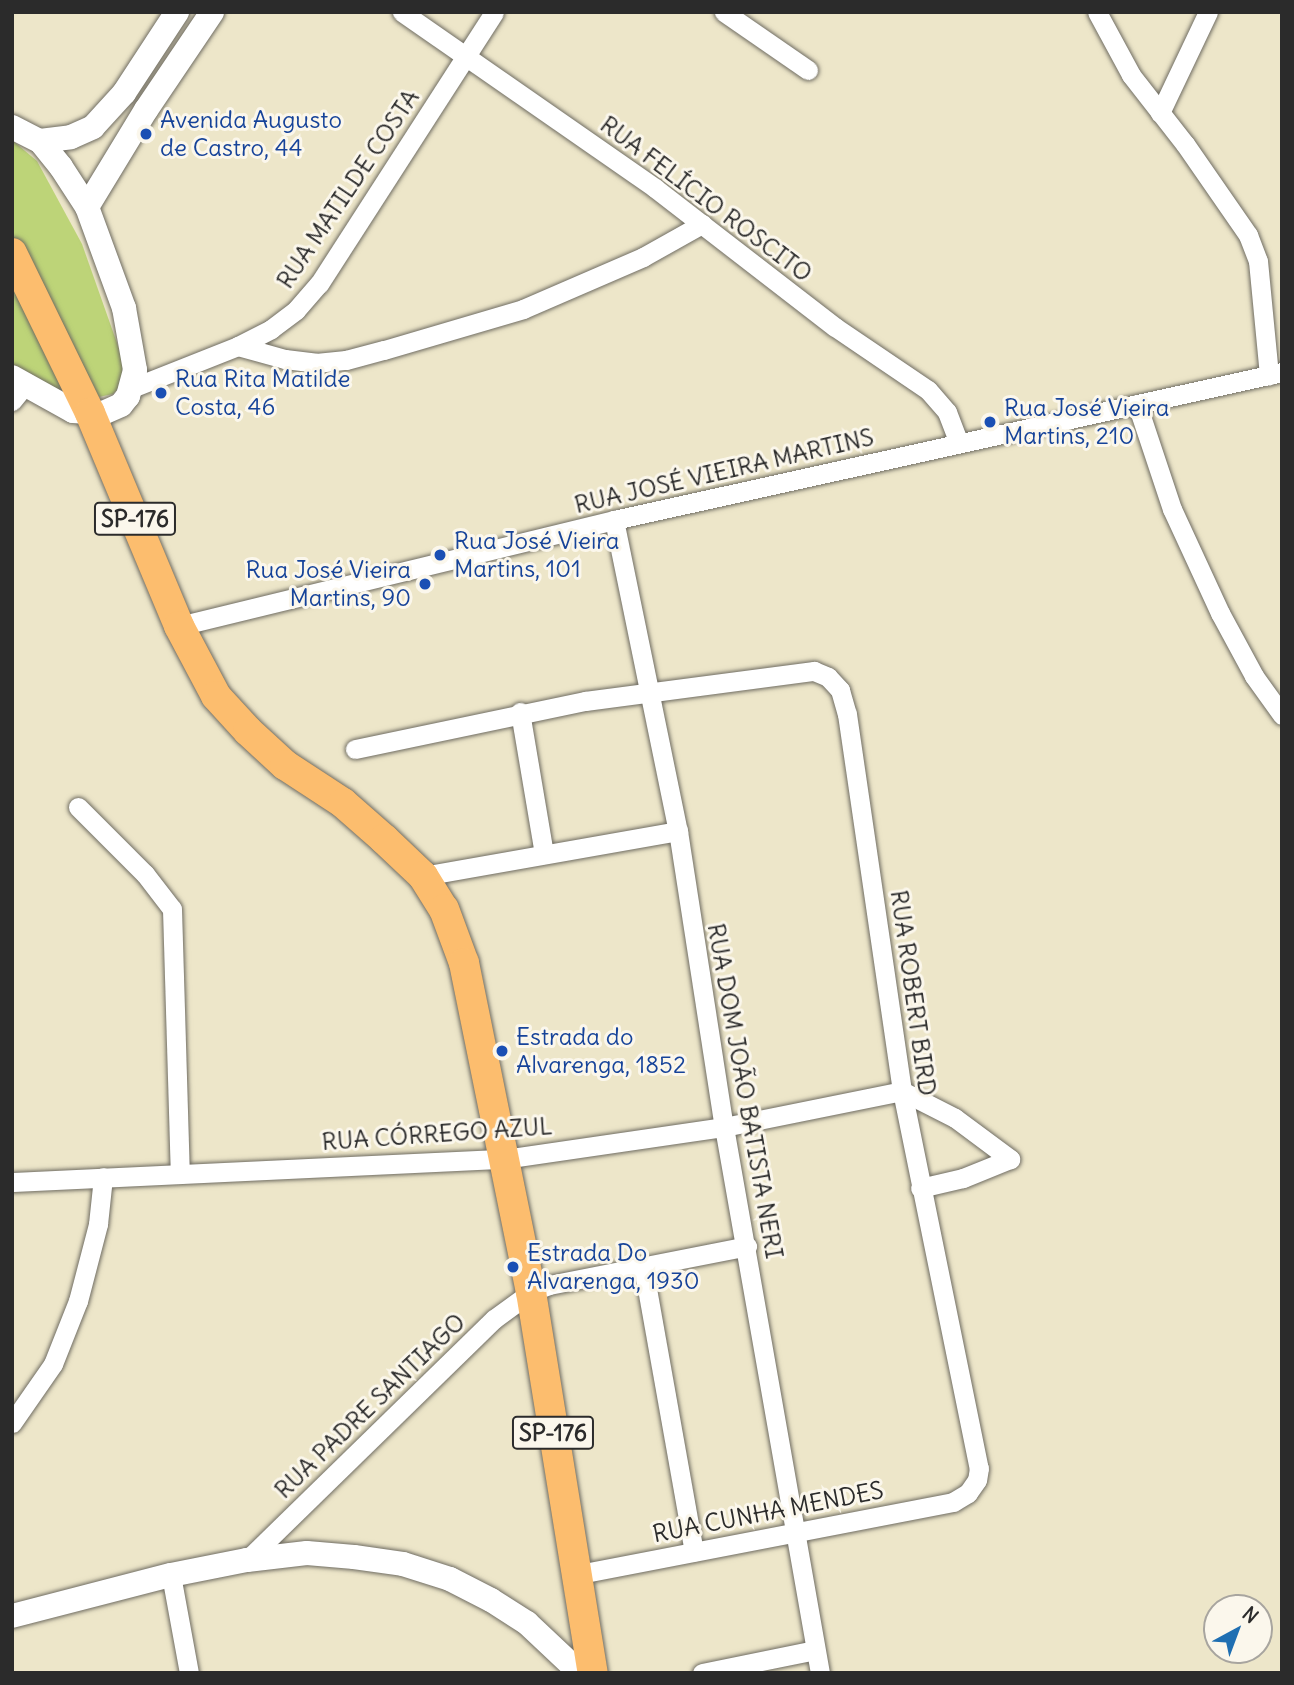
<!DOCTYPE html>
<html>
<head>
<meta charset="utf-8">
<style>
  body { margin:0 }
  #map { position:relative; width:1294px; height:1685px; overflow:hidden; background:#ede6c9; font-family:Delius,sans-serif }
  div>[style] { position:absolute }
  .green>* { inset:0; background:#bdd478 }
  .roads { filter:drop-shadow(0 0 2px #6f6c62) drop-shadow(0 0 2px #6f6c62) }
  .minor>* { height:19px; margin:-9.5px; padding:0 9.5px; transform-origin:9.5px; border-radius:9.5px; background:#fff }
  .tertiary>* { height:24px; margin:-12px; padding:0 12px; transform-origin:12px; border-radius:12px; background:#fff }
  .primary>* { height:30px; margin:-15px; padding:0 15px; transform-origin:15px; border-radius:15px; background:#fcbd6e }
  .dots>* { width:19px; height:19px; translate:-50% -50%; box-sizing:border-box; border:4px solid #fbf7ec; border-radius:50% }
  span { translate:-50% -50%; white-space:nowrap; text-align:center; line-height:1.15; -webkit-text-stroke:6px #fbf7ec; paint-order:stroke }
  .shield-label span { padding:2px 5px; background:#fbf7ec; border:2px solid; border-radius:5px; -webkit-text-stroke-width:0 }
  .shield-label { font-size:23px; color:#2b2b2b; font-weight:700 }
  .transit-label { font-size:24px; color:#164399 }
  .left { translate:0 -50%; text-align:left }
  .right { translate:-100% -50%; text-align:right }
  .street-label { font-size:24px; color:#2b2b2b }
  .frame { position:absolute; inset:0; border:14px solid #2b2b2b; pointer-events:none }
  .north { position:absolute; left:1203px; top:1594px; width:70px; height:70px; box-sizing:border-box; background:#fbf7ec; border:2px solid #a8a59f; border-radius:50%; rotate:41deg; font-size:19px; font-weight:700; line-height:28px; text-align:center; color:#2b2b2b }
  .north::after { content:''; display:block; margin:auto; width:24px; height:32px; background:#1f6fb2; clip-path:polygon(50% 0,100% 100%,50% 72%,0 100%) }
</style>
</head>
<body>
<div id="map">
  <div class="green">
    <i style="clip-path:polygon(12px 140px,37px 161px,82px 244px,123px 360px,125px 381px,113px 394px,94px 398px,35px 385px,12px 364px)"></i>
  </div>
  <div class="roads">
    <div class="minor">
      <i style="left:402px;top:12px;width:308px;rotate:34.8deg"></i>
      <i style="left:655px;top:188px;width:227px;rotate:37.7deg"></i>
      <i style="left:835px;top:327px;width:112px;rotate:34.1deg"></i>
      <i style="left:928px;top:390px;width:29px;rotate:49deg"></i>
      <i style="left:947px;top:412px;width:33px;rotate:69deg"></i>
      <i style="left:724px;top:12px;width:102px;rotate:34.6deg"></i>
      <i style="left:1097px;top:12px;width:72px;rotate:61.6deg"></i>
      <i style="left:1131px;top:75px;width:88px;rotate:52deg"></i>
      <i style="left:1185px;top:144px;width:111px;rotate:55.3deg"></i>
      <i style="left:1248px;top:235px;width:28px;rotate:69deg"></i>
      <i style="left:1258px;top:261px;width:115px;rotate:84.5deg"></i>
      <i style="left:1160px;top:113px;width:112px;rotate:-64.6deg"></i>
      <i style="left:238px;top:346px;width:49px;rotate:15.5deg"></i>
      <i style="left:285px;top:359px;width:31px;rotate:7deg"></i>
      <i style="left:316px;top:363px;width:30px;rotate:-6deg"></i>
      <i style="left:346px;top:360px;width:39px;rotate:-15deg"></i>
      <i style="left:384px;top:350px;width:145px;rotate:-16.4deg"></i>
      <i style="left:523px;top:309px;width:131px;rotate:-23.4deg"></i>
      <i style="left:643px;top:257px;width:68px;rotate:-29.2deg"></i>
      <i style="left:132px;top:388px;width:114px;rotate:-21.6deg"></i>
      <i style="left:238px;top:346px;width:37px;rotate:-27deg"></i>
      <i style="left:271px;top:329px;width:31px;rotate:-37deg"></i>
      <i style="left:296px;top:310px;width:35px;rotate:-49deg"></i>
      <i style="left:319px;top:284px;width:323px;rotate:-57.2deg"></i>
      <i style="left:12px;top:401px;width:19px;rotate:-51deg"></i>
      <i style="left:1137px;top:404px;width:111px;rotate:71.6deg"></i>
      <i style="left:1172px;top:509px;width:115px;rotate:65.2deg"></i>
      <i style="left:1220px;top:613px;width:72px;rotate:61.6deg"></i>
      <i style="left:1254px;top:676px;width:48px;rotate:54.3deg"></i>
      <i style="left:614px;top:520px;width:318px;rotate:78.4deg"></i>
      <i style="left:678px;top:831px;width:300px;rotate:81.2deg"></i>
      <i style="left:724px;top:1127px;width:554px;rotate:80.03deg"></i>
      <i style="left:179px;top:626px;width:448px;rotate:-13.7deg"></i>
      <i style="left:614px;top:520px;width:684px;rotate:-12.49deg"></i>
      <i style="left:520px;top:712px;width:144px;rotate:80.4deg"></i>
      <i style="left:355px;top:749px;width:235px;rotate:-11.8deg"></i>
      <i style="left:585px;top:701px;width:231px;rotate:-7.5deg"></i>
      <i style="left:814px;top:671px;width:15px;rotate:23deg"></i>
      <i style="left:828px;top:677px;width:18px;rotate:47deg"></i>
      <i style="left:840px;top:690px;width:25px;rotate:74deg"></i>
      <i style="left:847px;top:714px;width:381px;rotate:81.7deg"></i>
      <i style="left:902px;top:1091px;width:385px;rotate:78.5deg"></i>
      <i style="left:979px;top:1468px;width:12px;rotate:99deg"></i>
      <i style="left:977px;top:1480px;width:16px;rotate:125deg"></i>
      <i style="left:968px;top:1493px;width:17px;rotate:149deg"></i>
      <i style="left:953px;top:1502px;width:385px;rotate:169.1deg"></i>
      <i style="left:78px;top:807px;width:95px;rotate:45deg"></i>
      <i style="left:145px;top:874px;width:44px;rotate:52.4deg"></i>
      <i style="left:172px;top:909px;width:265px;rotate:88.3deg"></i>
      <i style="left:423px;top:876px;width:259px;rotate:-10deg"></i>
      <i style="left:12px;top:1182px;width:493px;rotate:-2.7deg"></i>
      <i style="left:504px;top:1159px;width:222px;rotate:-8.3deg"></i>
      <i style="left:724px;top:1127px;width:182px;rotate:-11.4deg"></i>
      <i style="left:902px;top:1091px;width:59px;rotate:27deg"></i>
      <i style="left:955px;top:1118px;width:69px;rotate:36.7deg"></i>
      <i style="left:1010px;top:1159px;width:51px;rotate:158deg"></i>
      <i style="left:963px;top:1178px;width:44px;rotate:166.9deg"></i>
      <i style="left:643px;top:1266px;width:290px;rotate:79.9deg"></i>
      <i style="left:12px;top:1423px;width:72px;rotate:-55.2deg"></i>
      <i style="left:53px;top:1364px;width:68px;rotate:-68.4deg"></i>
      <i style="left:78px;top:1301px;width:80px;rotate:-75.4deg"></i>
      <i style="left:98px;top:1224px;width:47px;rotate:-83.9deg"></i>
      <i style="left:247px;top:1560px;width:345px;rotate:-44.3deg"></i>
      <i style="left:494px;top:1319px;width:46px;rotate:-36.1deg"></i>
      <i style="left:531px;top:1292px;width:19px;rotate:-21deg"></i>
      <i style="left:549px;top:1285px;width:202px;rotate:-11.1deg"></i>
      <i style="left:171px;top:1575px;width:100px;rotate:79.6deg"></i>
      <i style="left:702px;top:1673px;width:115px;rotate:-11.5deg"></i>
    </div>
    <div class="tertiary">
      <i style="left:12px;top:127px;width:31px;rotate:27deg"></i>
      <i style="left:40px;top:141px;width:33px;rotate:51deg"></i>
      <i style="left:61px;top:167px;width:48px;rotate:57deg"></i>
      <i style="left:87px;top:207px;width:108px;rotate:69.9deg"></i>
      <i style="left:124px;top:308px;width:63px;rotate:79.9deg"></i>
      <i style="left:135px;top:370px;width:27px;rotate:105deg"></i>
      <i style="left:128px;top:396px;width:11px;rotate:128deg"></i>
      <i style="left:121px;top:405px;width:20px;rotate:156deg"></i>
      <i style="left:103px;top:413px;width:30px;rotate:-176deg"></i>
      <i style="left:73px;top:411px;width:70px;rotate:-150.9deg"></i>
      <i style="left:40px;top:141px;width:31px;rotate:-7deg"></i>
      <i style="left:71px;top:137px;width:24px;rotate:-24deg"></i>
      <i style="left:93px;top:127px;width:46px;rotate:-47.6deg"></i>
      <i style="left:124px;top:93px;width:97px;rotate:-56.8deg"></i>
      <i style="left:87px;top:207px;width:114px;rotate:-58.7deg"></i>
      <i style="left:146px;top:110px;width:118px;rotate:-56deg"></i>
      <i style="left:12px;top:1616px;width:164px;rotate:-14.5deg"></i>
      <i style="left:171px;top:1575px;width:77px;rotate:-11.2deg"></i>
      <i style="left:247px;top:1560px;width:60px;rotate:-6.7deg"></i>
      <i style="left:307px;top:1553px;width:47px;rotate:4.9deg"></i>
      <i style="left:354px;top:1557px;width:49px;rotate:8.1deg"></i>
      <i style="left:403px;top:1564px;width:49px;rotate:17.7deg"></i>
      <i style="left:450px;top:1579px;width:46px;rotate:27.1deg"></i>
      <i style="left:491px;top:1600px;width:43px;rotate:32.6deg"></i>
      <i style="left:527px;top:1623px;width:73px;rotate:43.3deg"></i>
    </div>
    <div class="primary">
      <i style="left:12px;top:253px;width:178px;rotate:64deg"></i>
      <i style="left:90px;top:413px;width:231px;rotate:67.3deg"></i>
      <i style="left:179px;top:626px;width:79px;rotate:62.1deg"></i>
      <i style="left:216px;top:696px;width:47px;rotate:47.6deg"></i>
      <i style="left:248px;top:731px;width:50px;rotate:42.6deg"></i>
      <i style="left:285px;top:765px;width:69px;rotate:33.2deg"></i>
      <i style="left:343px;top:803px;width:55px;rotate:41.3deg"></i>
      <i style="left:384px;top:839px;width:54px;rotate:43.5deg"></i>
      <i style="left:423px;top:876px;width:39px;rotate:58deg"></i>
      <i style="left:444px;top:909px;width:58px;rotate:69.7deg"></i>
      <i style="left:464px;top:963px;width:336px;rotate:78.5deg"></i>
      <i style="left:531px;top:1292px;width:386px;rotate:80.8deg"></i>
    </div>
  </div>
  <div class="dots">
    <i style="left:146px;top:134px;background:#1a4fb4"></i>
    <i style="left:161px;top:393px;background:#1a4fb4"></i>
    <i style="left:990px;top:422px;background:#1a4fb4"></i>
    <i style="left:440px;top:555px;background:#1a4fb4"></i>
    <i style="left:425px;top:584px;background:#1a4fb4"></i>
    <i style="left:502px;top:1051px;background:#1a4fb4"></i>
    <i style="left:513px;top:1267px;background:#1a4fb4"></i>
  </div>
  <div class="shield-label">
    <span style="left:135px;top:519px">SP-176</span>
    <span style="left:553px;top:1433px">SP-176</span>
  </div>
  <div class="transit-label">
    <span class="left" style="left:160px;top:134px">Avenida Augusto<br>de Castro, 44</span>
    <span class="left" style="left:175px;top:393px">Rua Rita Matilde<br>Costa, 46</span>
    <span class="left" style="left:1004px;top:422px">Rua José Vieira<br>Martins, 210</span>
    <span class="left" style="left:454px;top:555px">Rua José Vieira<br>Martins, 101</span>
    <span class="right" style="left:411px;top:584px">Rua José Vieira<br>Martins, 90</span>
    <span class="left" style="left:516px;top:1051px">Estrada do<br>Alvarenga, 1852</span>
    <span class="left" style="left:527px;top:1267px">Estrada Do<br>Alvarenga, 1930</span>
  </div>
  <div class="street-label">
    <span style="left:348px;top:189px;rotate:-56deg">RUA MATILDE COSTA</span>
    <span style="left:706px;top:199px;rotate:37deg">RUA FELÍCIO ROSCITO</span>
    <span style="left:724px;top:471px;rotate:-13deg">RUA JOSÉ VIEIRA MARTINS</span>
    <span style="left:913px;top:993px;rotate:82deg">RUA ROBERT BIRD</span>
    <span style="left:745px;top:1091px;rotate:80deg">RUA DOM JOÃO BATISTA NERI</span>
    <span style="left:437px;top:1134px;rotate:-4deg">RUA CÓRREGO AZUL</span>
    <span style="left:370px;top:1406px;rotate:-44deg">RUA PADRE SANTIAGO</span>
    <span style="left:768px;top:1512px;rotate:-11deg">RUA CUNHA MENDES</span>
  </div>
  <div class="frame"></div>
  <div class="north">N</div>
</div>
</body>
</html>
